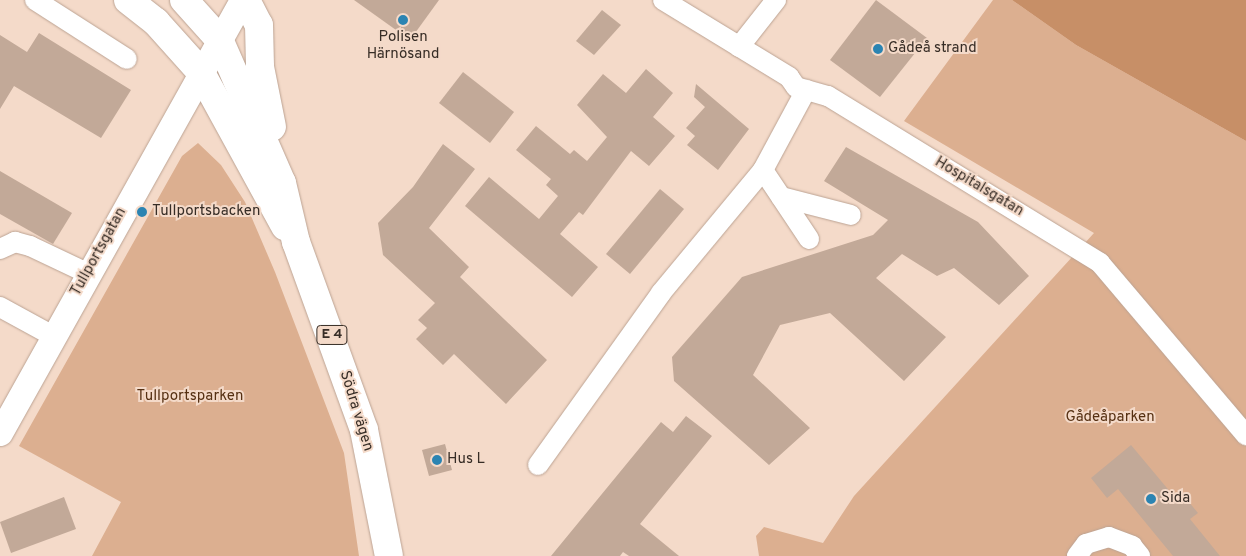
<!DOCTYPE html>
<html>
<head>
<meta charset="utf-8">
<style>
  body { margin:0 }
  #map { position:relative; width:1246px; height:556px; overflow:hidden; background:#f4dac9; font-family:Overpass,sans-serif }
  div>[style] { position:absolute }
  .green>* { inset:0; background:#dcaf90 }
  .water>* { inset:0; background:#c78f67 }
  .building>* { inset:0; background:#c2a998 }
  .roads { filter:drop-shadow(0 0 1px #bca393) drop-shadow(0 0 1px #bca393) }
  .minor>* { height:20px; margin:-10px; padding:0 10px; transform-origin:10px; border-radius:10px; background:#fff }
  .major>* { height:25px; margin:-12.5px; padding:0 12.5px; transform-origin:12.5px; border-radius:12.5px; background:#fff }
  .highway>* { height:28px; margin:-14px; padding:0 14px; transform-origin:14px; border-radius:14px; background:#fff }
  .dots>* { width:14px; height:14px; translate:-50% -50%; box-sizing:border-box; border:2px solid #f4dac9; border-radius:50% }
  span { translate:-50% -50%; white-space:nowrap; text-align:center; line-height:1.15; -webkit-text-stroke:4px #f4dac9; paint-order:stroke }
  .shield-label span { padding:1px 4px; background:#f4dac9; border:1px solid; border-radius:4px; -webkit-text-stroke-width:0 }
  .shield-label { font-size:14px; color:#372d26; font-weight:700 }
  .poi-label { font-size:15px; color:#372d26 }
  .left { translate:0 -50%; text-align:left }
  .street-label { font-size:15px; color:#372d26 }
  .park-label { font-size:15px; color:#563012 }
</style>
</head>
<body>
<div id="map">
  <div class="green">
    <i style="clip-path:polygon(993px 0,1012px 0,1076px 45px,1246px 141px,1246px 556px,759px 556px,756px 536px,764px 527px,823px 543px,854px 496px,1094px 233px,904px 121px)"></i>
    <i style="clip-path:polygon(198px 143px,221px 165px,245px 202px,275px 272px,344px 453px,359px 556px,92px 556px,121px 502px,19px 446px,182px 156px)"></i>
  </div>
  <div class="water">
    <i style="clip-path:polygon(1012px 0,1246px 0,1246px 141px,1076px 45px)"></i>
  </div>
  <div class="building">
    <i style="clip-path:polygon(354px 0,439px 0,410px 40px)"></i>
    <i style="clip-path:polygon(876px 0,927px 38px,880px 97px,830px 60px)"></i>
    <i style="clip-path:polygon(602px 10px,621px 25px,594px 55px,576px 41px)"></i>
    <i style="clip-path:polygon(39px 33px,131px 90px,101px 138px,14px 86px,0 109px,0 35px,27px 52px)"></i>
    <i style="clip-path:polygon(646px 69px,673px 93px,653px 117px,675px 136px,649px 166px,631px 151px,583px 215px,579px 212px,560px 234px,598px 267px,572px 297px,465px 206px,489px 177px,539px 219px,558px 196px,546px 185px,551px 179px,516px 150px,536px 126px,570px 154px,574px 150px,587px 161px,607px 137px,577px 105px,603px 74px,626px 93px)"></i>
    <i style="clip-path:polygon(463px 72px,514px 112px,490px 143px,439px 103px)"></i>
    <i style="clip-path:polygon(696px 84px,749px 129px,718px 170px,687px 145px,695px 136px,686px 128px,705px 107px,694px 97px)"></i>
    <i style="clip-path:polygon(443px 144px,475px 169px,429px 228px,469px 267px,460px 277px,547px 360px,506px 404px,454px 354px,443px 365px,416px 339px,427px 328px,418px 320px,435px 303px,383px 255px,378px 223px,413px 187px)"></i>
    <i style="clip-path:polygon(846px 147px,978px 222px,1029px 276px,999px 305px,954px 268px,937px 276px,902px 254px,876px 278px,946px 337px,904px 381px,830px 313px,780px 325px,753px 375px,810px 428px,769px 465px,674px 381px,672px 357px,742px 277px,873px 235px,888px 220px,824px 181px)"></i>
    <i style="clip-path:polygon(0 171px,72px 213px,53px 244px,0 214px)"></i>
    <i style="clip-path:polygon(660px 189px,684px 209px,630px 274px,606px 254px)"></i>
    <i style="clip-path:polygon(686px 416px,712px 436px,640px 524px,679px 556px,629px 556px,623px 552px,620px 556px,551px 556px,661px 422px,673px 432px)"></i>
    <i style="clip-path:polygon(445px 444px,452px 470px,429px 476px,422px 450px)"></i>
    <i style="clip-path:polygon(1131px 445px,1177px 500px,1183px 495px,1198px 513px,1190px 519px,1220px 556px,1173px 556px,1118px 489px,1107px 498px,1091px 478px)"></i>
    <i style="clip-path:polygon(64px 497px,76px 529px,11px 553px,0 522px)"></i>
  </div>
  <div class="roads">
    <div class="minor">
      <i style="left:35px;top:0;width:109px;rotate:32.7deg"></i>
      <i style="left:663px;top:0;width:148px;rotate:31.4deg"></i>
      <i style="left:789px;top:77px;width:12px;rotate:55deg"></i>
      <i style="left:796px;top:87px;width:33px;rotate:16deg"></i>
      <i style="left:828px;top:96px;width:319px;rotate:31.5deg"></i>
      <i style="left:1100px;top:263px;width:226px;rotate:49.7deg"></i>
      <i style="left:739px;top:47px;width:60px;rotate:-51.8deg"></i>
      <i style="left:763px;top:170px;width:83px;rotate:56.3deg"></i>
      <i style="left:781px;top:197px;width:72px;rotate:14.4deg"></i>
      <i style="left:0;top:249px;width:17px;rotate:-25deg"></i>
      <i style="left:15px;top:242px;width:16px;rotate:15deg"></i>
      <i style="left:30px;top:246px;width:63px;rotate:25.3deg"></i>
      <i style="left:0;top:307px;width:60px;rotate:28.7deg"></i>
      <i style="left:538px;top:465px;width:211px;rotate:-54.4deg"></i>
      <i style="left:661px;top:293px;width:160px;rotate:-50.3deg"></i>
      <i style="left:763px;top:170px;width:91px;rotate:-61.7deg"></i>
      <i style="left:1077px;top:556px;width:15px;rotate:-53deg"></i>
      <i style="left:1086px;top:544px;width:24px;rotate:-17deg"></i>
      <i style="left:1109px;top:537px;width:25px;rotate:21deg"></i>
      <i style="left:1132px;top:546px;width:13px;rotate:51deg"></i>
    </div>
    <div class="major">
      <i style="left:0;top:433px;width:496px;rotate:-60.8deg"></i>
    </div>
    <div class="highway">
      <i style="left:128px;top:0;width:36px;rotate:38deg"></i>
      <i style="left:156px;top:22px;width:66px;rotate:48.1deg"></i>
      <i style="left:200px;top:71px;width:177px;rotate:61.3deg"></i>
      <i style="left:184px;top:0;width:52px;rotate:48.1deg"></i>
      <i style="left:219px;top:39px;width:157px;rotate:66.4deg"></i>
      <i style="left:282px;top:183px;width:61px;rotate:76.7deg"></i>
      <i style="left:296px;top:242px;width:200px;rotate:70.1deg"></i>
      <i style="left:364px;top:430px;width:128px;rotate:78.8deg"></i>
      <i style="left:246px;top:0;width:28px;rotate:63deg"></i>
      <i style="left:259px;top:25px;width:42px;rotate:88.6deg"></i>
      <i style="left:260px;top:67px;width:61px;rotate:78.7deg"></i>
    </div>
  </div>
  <div class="dots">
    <i style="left:403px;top:20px;background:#2b84b2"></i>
    <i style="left:878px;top:49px;background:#2b84b2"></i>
    <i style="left:142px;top:212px;background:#2b84b2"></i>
    <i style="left:437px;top:460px;background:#2b84b2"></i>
    <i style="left:1151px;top:499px;background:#2b84b2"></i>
  </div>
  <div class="shield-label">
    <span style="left:332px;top:335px">E 4</span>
  </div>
  <div class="poi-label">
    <span style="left:403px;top:46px">Polisen<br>Härnösand</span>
    <span class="left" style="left:888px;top:49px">Gådeå strand</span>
    <span class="left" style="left:152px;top:212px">Tullportsbacken</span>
    <span class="left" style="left:447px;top:460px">Hus L</span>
    <span class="left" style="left:1161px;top:499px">Sida</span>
  </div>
  <div class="street-label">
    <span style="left:979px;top:187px;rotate:31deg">Hospitalsgatan</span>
    <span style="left:99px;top:252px;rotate:-61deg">Tullportsgatan</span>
    <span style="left:356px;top:411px;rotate:73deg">Södra vägen</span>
  </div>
  <div class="park-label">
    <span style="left:190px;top:397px">Tullportsparken</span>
    <span style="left:1110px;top:418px">Gådeåparken</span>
  </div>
</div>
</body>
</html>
